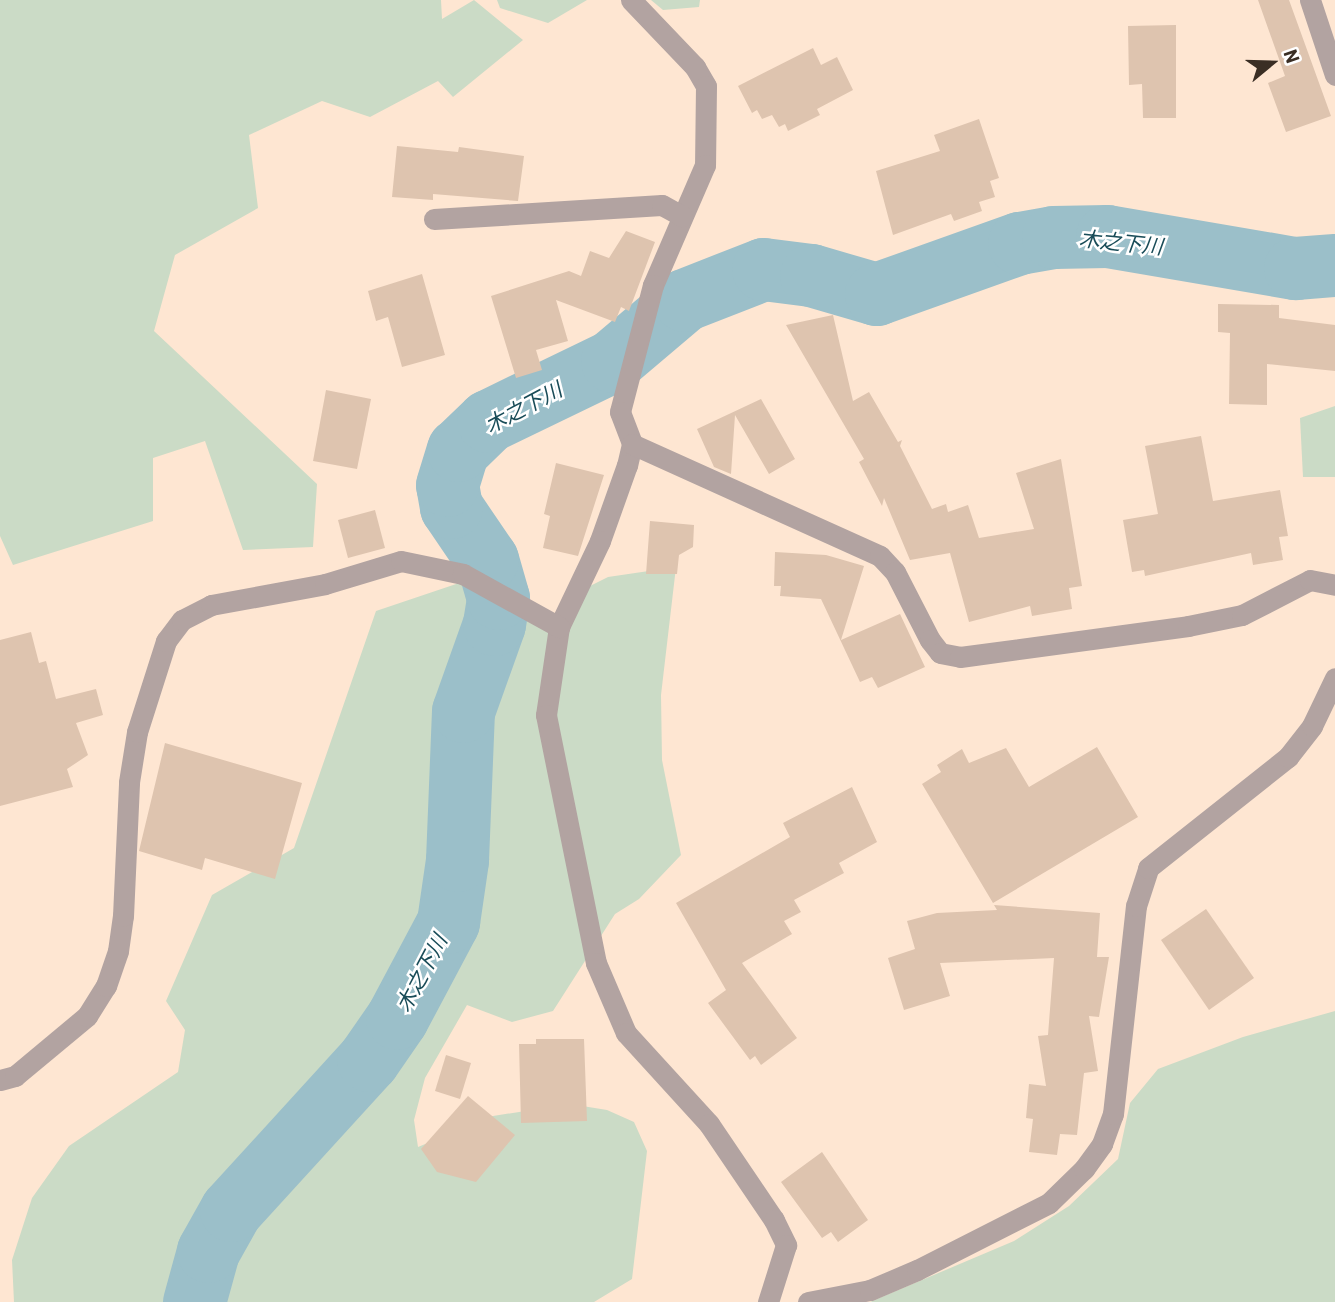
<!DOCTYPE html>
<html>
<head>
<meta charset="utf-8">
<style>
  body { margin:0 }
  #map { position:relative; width:1335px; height:1302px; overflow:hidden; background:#fee6d2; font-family:Barlow,"Noto Sans JP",sans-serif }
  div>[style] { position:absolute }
  .green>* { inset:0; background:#cbdbc6 }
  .river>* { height:63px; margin:-31.5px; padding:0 31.5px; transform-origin:31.5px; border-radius:31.5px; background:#9bbfc9 }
  .building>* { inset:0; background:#dec4af }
  .minor>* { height:21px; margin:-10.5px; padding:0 10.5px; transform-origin:10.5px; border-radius:10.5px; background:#b2a3a1 }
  span { translate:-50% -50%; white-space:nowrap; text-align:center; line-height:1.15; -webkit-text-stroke:5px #fff; paint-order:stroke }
  .water-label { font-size:21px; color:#194c58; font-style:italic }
  .north { position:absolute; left:1237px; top:28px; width:70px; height:70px; -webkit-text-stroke:5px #fff; paint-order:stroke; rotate:71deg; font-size:19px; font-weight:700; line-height:28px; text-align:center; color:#3a2e24 }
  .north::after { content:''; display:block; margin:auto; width:24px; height:32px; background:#3a2e24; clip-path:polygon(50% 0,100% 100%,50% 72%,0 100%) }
</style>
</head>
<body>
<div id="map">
  <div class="green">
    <i style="clip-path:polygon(0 0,441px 0,442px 19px,474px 0,523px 40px,453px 97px,438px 81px,370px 117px,322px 101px,249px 135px,258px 208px,175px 255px,154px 331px,317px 484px,313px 547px,243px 550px,205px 441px,153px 458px,153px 521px,13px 565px,0 536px)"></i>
    <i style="clip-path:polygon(497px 0,587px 0,548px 23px,500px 8px)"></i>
    <i style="clip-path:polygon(651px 0,700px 0,699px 7px,663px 10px)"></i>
    <i style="clip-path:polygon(1335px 406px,1335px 477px,1303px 477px,1300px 418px)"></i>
    <i style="clip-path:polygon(676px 567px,661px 695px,662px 760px,681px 855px,639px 899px,615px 914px,553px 1011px,512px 1022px,467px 1005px,425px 1078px,414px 1120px,418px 1147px,493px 1116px,570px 1104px,607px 1110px,634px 1122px,647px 1151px,632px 1279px,594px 1302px,14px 1302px,12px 1260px,32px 1198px,69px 1146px,178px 1072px,185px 1030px,166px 1001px,212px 895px,294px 848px,376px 611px,471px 579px,550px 625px,584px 589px,608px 577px)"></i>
    <i style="clip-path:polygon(1335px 1011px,1335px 1302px,870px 1302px,1014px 1241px,1069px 1206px,1118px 1159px,1130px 1103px,1158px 1069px,1243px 1037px)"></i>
  </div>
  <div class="river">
    <i style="left:194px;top:1302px;width:53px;rotate:-74.6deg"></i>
    <i style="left:208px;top:1251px;width:47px;rotate:-60.7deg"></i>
    <i style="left:231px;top:1210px;width:203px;rotate:-47.6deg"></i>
    <i style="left:368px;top:1060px;width:51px;rotate:-55.4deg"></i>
    <i style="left:397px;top:1018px;width:109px;rotate:-62deg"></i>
    <i style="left:448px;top:922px;width:63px;rotate:-81.7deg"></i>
    <i style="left:457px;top:860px;width:149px;rotate:-87.7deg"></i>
    <i style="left:463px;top:711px;width:92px;rotate:-70.4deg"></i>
    <i style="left:494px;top:624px;width:26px;rotate:-81deg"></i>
    <i style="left:498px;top:598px;width:40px;rotate:-106deg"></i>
    <i style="left:487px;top:560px;width:64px;rotate:-124.2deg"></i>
    <i style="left:451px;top:507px;width:22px;rotate:-100deg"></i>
    <i style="left:447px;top:485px;width:37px;rotate:-73deg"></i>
    <i style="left:458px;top:450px;width:42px;rotate:-44deg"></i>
    <i style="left:488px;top:421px;width:138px;rotate:-25.8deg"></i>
    <i style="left:612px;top:361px;width:94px;rotate:-40.3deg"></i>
    <i style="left:684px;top:300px;width:85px;rotate:-21.4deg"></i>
    <i style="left:763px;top:269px;width:48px;rotate:7.1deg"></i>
    <i style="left:811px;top:275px;width:68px;rotate:16.3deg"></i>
    <i style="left:876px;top:294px;width:152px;rotate:-19.6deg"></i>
    <i style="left:1019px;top:243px;width:35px;rotate:-10deg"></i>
    <i style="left:1053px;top:237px;width:54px;rotate:-1.1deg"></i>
    <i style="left:1107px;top:236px;width:191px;rotate:9.7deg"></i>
    <i style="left:1295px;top:268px;width:40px;rotate:-4.3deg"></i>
  </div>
  <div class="building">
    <i style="clip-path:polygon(1258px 0,1289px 0,1331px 116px,1286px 132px,1268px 83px,1285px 76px)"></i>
    <i style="clip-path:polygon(1176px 25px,1176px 118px,1143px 118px,1142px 84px,1129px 85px,1128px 26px)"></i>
    <i style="clip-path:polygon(813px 48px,821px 65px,837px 57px,853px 90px,817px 109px,820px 115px,788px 131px,785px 124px,779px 127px,772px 115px,762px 119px,757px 110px,752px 113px,738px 86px)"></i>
    <i style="clip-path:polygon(979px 119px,999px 178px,990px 181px,995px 197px,979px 202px,982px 211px,954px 221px,951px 214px,893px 235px,876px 171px,940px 151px,934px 135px)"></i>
    <i style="clip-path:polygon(397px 146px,458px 152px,459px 147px,524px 156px,518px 201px,433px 194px,433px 200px,392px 197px)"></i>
    <i style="clip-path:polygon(626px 231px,655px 242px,629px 311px,621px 307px,615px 322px,556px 300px,568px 341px,536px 350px,542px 370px,516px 378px,491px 296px,569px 271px,581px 276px,590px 251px,609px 258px)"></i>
    <i style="clip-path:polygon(422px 274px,445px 355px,402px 367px,388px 317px,376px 321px,368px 291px)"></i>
    <i style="clip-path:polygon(1218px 304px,1279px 305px,1279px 318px,1335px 325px,1335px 371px,1267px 364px,1267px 405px,1229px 404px,1230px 333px,1218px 332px)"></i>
    <i style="clip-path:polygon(833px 315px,853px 401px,869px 392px,898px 442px,902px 440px,900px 446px,932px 509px,946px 504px,948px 512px,968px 505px,979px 538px,1034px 529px,1016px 473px,1061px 459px,1082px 586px,1069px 588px,1072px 609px,1032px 616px,1030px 606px,969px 622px,950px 553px,910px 560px,884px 498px,882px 506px,859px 462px,864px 459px,786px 325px)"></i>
    <i style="clip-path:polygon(326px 390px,371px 399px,357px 469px,313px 461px)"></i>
    <i style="clip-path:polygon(761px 399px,795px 459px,769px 474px,735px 415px,731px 474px,714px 467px,697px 429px)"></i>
    <i style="clip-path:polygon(1201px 436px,1213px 501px,1280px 490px,1288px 536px,1279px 537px,1283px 560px,1253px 565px,1251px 553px,1145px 576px,1144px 570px,1132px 572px,1123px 520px,1158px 514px,1145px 446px)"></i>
    <i style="clip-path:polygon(556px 463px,604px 475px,578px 556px,543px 548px,550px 516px,544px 514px)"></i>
    <i style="clip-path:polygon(375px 510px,385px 548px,348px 558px,338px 520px)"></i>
    <i style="clip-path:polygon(650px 521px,694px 525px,693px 547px,679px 555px,677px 574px,646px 574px)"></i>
    <i style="clip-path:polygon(775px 552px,826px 555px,864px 566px,841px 640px,900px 614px,925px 667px,878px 688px,872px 677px,860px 682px,821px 599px,780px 596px,781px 586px,774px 586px)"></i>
    <i style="clip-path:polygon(31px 632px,39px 663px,46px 661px,56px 699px,96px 689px,103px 715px,76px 723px,88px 755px,67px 769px,73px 787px,0 806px,0 640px)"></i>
    <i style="clip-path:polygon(165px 743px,302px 783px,275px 879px,205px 858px,202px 870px,139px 851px)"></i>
    <i style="clip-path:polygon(1097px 747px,1138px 817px,993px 903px,922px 784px,941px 772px,937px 765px,962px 749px,969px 763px,1006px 748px,1029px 787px)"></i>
    <i style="clip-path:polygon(852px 787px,877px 842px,839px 863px,844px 873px,794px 900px,801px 912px,784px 921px,792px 934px,742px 963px,797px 1038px,761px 1065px,755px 1056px,750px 1060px,708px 1003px,726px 990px,676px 903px,790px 837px,783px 823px)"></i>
    <i style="clip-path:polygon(994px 905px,1100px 913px,1097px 957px,1109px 957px,1099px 1017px,1089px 1016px,1098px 1071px,1084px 1073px,1077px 1135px,1060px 1134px,1057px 1155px,1029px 1152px,1033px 1119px,1026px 1118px,1029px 1084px,1046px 1086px,1038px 1036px,1048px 1035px,1054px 958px,940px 963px,950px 996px,904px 1010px,888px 958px,915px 949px,907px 921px,937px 913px,997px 910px)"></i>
    <i style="clip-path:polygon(1206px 909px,1254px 978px,1209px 1010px,1161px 940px)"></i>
    <i style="clip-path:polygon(536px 1039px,584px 1039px,587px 1121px,521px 1123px,519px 1044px,536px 1044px)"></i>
    <i style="clip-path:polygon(446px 1055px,471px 1063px,460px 1099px,435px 1091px)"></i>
    <i style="clip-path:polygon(468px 1096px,515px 1135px,476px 1182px,437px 1172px,421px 1149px)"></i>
    <i style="clip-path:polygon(822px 1152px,868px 1220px,838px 1242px,831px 1232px,822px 1238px,781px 1182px)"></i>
  </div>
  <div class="minor">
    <i style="left:631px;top:0;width:93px;rotate:46.3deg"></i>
    <i style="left:695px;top:67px;width:22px;rotate:60deg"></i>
    <i style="left:706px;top:86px;width:79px;rotate:90.7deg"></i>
    <i style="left:705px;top:165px;width:131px;rotate:113.4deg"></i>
    <i style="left:653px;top:285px;width:131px;rotate:104.6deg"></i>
    <i style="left:620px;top:412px;width:34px;rotate:69deg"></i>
    <i style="left:632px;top:444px;width:22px;rotate:103deg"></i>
    <i style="left:627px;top:465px;width:81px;rotate:109.6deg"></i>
    <i style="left:600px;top:541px;width:95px;rotate:115.5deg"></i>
    <i style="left:559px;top:627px;width:89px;rotate:98.4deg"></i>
    <i style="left:546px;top:715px;width:253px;rotate:78.6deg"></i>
    <i style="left:596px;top:963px;width:76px;rotate:66.8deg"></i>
    <i style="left:626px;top:1033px;width:123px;rotate:47.6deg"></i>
    <i style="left:709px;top:1124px;width:116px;rotate:55.9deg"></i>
    <i style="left:774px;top:1220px;width:28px;rotate:64deg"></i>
    <i style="left:786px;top:1245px;width:60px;rotate:107.5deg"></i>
    <i style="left:1310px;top:0;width:79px;rotate:71.6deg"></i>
    <i style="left:434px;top:219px;width:228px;rotate:-3.5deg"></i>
    <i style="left:662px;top:205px;width:23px;rotate:29deg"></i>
    <i style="left:632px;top:444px;width:272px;rotate:24.3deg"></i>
    <i style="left:880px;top:556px;width:22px;rotate:47deg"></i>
    <i style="left:895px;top:572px;width:76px;rotate:62.8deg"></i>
    <i style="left:930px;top:640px;width:16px;rotate:52deg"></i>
    <i style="left:940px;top:653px;width:20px;rotate:11deg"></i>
    <i style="left:960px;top:657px;width:230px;rotate:-7.7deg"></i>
    <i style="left:1188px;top:626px;width:55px;rotate:-11.5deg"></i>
    <i style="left:1242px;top:615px;width:76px;rotate:-27.2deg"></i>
    <i style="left:1310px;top:580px;width:25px;rotate:11deg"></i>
    <i style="left:0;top:1080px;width:16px;rotate:-15deg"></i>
    <i style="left:15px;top:1076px;width:94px;rotate:-39.8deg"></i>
    <i style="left:87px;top:1016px;width:36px;rotate:-58deg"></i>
    <i style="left:106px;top:986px;width:37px;rotate:-71deg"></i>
    <i style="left:118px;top:951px;width:35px;rotate:-82deg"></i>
    <i style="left:123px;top:916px;width:134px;rotate:-87.4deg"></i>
    <i style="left:129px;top:782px;width:51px;rotate:-80.9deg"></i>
    <i style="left:137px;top:732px;width:96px;rotate:-72.3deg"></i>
    <i style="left:166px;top:641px;width:26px;rotate:-53deg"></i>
    <i style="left:182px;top:620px;width:33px;rotate:-27deg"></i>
    <i style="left:211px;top:605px;width:116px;rotate:-10.4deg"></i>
    <i style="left:325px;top:584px;width:79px;rotate:-16.8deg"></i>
    <i style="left:401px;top:561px;width:63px;rotate:11.8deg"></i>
    <i style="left:463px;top:574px;width:110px;rotate:28.9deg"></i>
    <i style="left:808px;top:1302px;width:63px;rotate:-11deg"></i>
    <i style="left:870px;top:1290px;width:51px;rotate:-23.1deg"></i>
    <i style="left:917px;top:1270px;width:148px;rotate:-26.9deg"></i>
    <i style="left:1049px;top:1203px;width:49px;rotate:-44.2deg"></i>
    <i style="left:1084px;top:1169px;width:31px;rotate:-54deg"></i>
    <i style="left:1102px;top:1144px;width:32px;rotate:-70deg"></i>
    <i style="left:1113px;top:1114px;width:209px;rotate:-83.7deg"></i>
    <i style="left:1136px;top:906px;width:40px;rotate:-72deg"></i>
    <i style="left:1148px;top:868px;width:179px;rotate:-38.4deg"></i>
    <i style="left:1288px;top:757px;width:39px;rotate:-52deg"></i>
    <i style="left:1312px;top:726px;width:53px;rotate:-64.4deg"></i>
  </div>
  <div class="water-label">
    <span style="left:1121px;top:242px;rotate:6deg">木之下川</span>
    <span style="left:523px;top:407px;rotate:-28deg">木之下川</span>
    <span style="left:421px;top:973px;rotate:-62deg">木之下川</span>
  </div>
  <div class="north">N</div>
</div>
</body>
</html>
